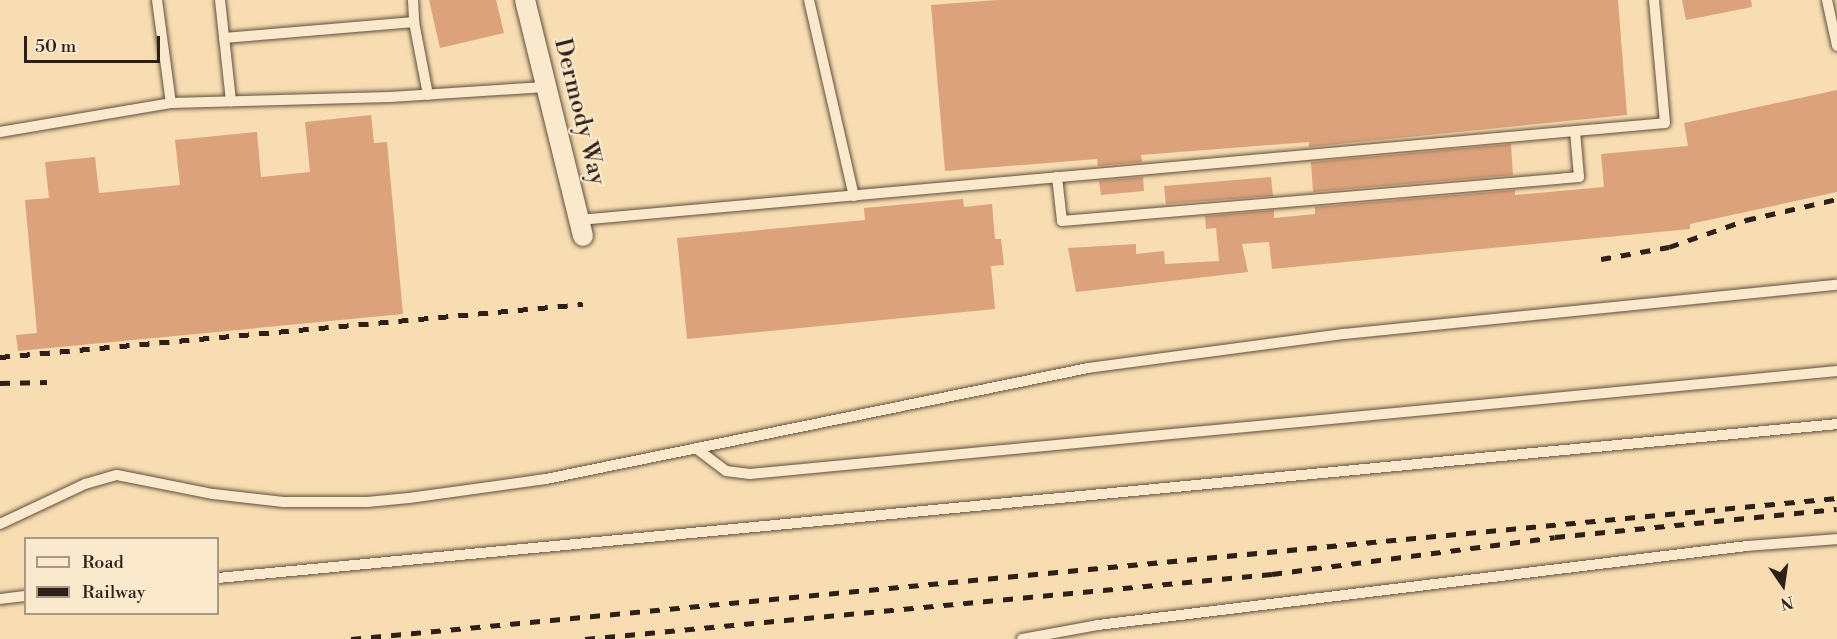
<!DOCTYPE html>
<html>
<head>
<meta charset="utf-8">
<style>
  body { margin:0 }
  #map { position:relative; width:1837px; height:639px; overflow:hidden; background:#f8ddb2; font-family:"Libre Bodoni",serif }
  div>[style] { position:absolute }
  .building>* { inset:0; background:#dca27b }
  .roads { filter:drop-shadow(0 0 2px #604f3d) drop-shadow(0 0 2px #604f3d) }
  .lane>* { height:10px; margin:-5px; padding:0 5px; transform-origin:5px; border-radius:5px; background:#fae9cd }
  .street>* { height:20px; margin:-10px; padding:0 10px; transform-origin:10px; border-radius:10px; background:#fae9cd }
  .rail>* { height:4.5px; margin-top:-2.25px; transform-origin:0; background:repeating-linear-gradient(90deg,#2e2016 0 10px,transparent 0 20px) }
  span { translate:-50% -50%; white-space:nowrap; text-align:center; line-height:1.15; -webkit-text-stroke:4.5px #fae9cd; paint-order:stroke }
  .street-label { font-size:24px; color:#2e2016 }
  .legend { position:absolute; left:24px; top:537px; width:195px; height:78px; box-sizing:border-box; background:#fae9cd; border:2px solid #a89984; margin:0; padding:8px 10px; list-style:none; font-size:18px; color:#2e2016 }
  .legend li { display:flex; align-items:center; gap:12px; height:30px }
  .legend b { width:30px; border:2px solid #a89984 }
  .north { position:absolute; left:1753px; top:555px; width:60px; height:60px; -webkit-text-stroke:4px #fae9cd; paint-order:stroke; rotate:167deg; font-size:16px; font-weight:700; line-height:24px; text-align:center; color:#2e2016 }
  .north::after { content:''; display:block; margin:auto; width:21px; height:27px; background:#2e2016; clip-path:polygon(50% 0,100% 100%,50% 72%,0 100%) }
  .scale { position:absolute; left:24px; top:36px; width:136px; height:27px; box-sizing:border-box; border:3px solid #2e2016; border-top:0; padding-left:8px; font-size:18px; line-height:21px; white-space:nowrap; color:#2e2016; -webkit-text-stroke:4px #fae9cd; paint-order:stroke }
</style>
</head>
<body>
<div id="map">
  <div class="building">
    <i style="clip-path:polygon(429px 0,496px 0,504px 33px,440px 48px)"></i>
    <i style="clip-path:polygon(997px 0,1618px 0,1627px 115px,1309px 147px,1309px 142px,1141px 155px,1142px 162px,1098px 166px,1097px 159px,945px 171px,931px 5px)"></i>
    <i style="clip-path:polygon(1682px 0,1751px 0,1752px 7px,1686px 20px)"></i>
    <i style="clip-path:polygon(1837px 90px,1837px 192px,1690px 224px,1690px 229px,1272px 269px,1269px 242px,1242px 244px,1248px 272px,1076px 292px,1068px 248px,1136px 244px,1136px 254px,1164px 251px,1165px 264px,1219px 261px,1216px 228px,1206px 229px,1205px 216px,1274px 210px,1274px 218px,1315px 214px,1315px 207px,1515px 190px,1515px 195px,1604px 187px,1601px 154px,1688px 146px,1684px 123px)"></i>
    <i style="clip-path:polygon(371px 115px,374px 143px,387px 142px,403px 314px,18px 351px,16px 335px,37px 333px,25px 200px,49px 198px,45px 162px,95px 157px,99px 193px,180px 185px,175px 140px,257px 132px,261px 177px,310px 172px,305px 122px)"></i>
    <i style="clip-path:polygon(1511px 144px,1513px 175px,1313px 192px,1311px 162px)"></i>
    <i style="clip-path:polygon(1143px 177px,1144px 191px,1101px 195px,1099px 181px)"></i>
    <i style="clip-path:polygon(1271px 177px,1273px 196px,1166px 204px,1164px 186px)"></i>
    <i style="clip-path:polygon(963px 199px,964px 207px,992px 204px,995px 239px,1001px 239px,1004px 265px,991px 266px,995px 309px,687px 339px,677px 238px,865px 220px,864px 208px)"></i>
  </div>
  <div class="roads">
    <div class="lane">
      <i style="left:157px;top:0;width:104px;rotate:82.3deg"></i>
      <i style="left:220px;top:0;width:102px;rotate:83.8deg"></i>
      <i style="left:413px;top:0;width:22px;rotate:87deg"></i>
      <i style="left:809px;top:0;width:201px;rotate:77.1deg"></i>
      <i style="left:1827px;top:0;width:47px;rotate:77.7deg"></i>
      <i style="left:224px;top:38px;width:191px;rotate:-4.8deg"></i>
      <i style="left:414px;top:22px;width:74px;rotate:79.1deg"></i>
      <i style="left:0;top:132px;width:173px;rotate:-9.6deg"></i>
      <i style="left:171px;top:103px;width:219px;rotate:-1.6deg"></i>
      <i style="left:390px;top:97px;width:156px;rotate:-3.7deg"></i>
      <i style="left:1057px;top:177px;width:44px;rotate:83.5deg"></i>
      <i style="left:1062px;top:221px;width:519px;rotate:-4.86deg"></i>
      <i style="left:1579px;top:177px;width:46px;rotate:-95deg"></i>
      <i style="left:579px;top:220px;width:1090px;rotate:-5.1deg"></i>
      <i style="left:1665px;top:123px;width:123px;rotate:-95.1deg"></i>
      <i style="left:697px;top:449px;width:36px;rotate:37deg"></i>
      <i style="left:726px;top:471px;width:24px;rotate:7deg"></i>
      <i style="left:750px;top:474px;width:1092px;rotate:-5.41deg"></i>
      <i style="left:0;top:524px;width:94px;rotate:-25.2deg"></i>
      <i style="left:85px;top:484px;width:33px;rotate:-16deg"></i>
      <i style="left:117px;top:475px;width:98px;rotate:11.2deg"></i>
      <i style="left:213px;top:494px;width:71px;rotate:6.4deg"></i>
      <i style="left:284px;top:502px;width:83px"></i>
      <i style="left:367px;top:502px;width:42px;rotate:-5.4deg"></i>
      <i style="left:409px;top:498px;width:138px;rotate:-7.9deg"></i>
      <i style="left:546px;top:479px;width:553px;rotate:-11.57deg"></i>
      <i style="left:1088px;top:368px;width:258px;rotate:-7.6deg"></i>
      <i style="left:1344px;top:334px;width:495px;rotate:-5.7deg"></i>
      <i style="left:218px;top:578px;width:1626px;rotate:-5.43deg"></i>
      <i style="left:0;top:599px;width:26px;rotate:-7deg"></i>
      <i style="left:1022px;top:639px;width:77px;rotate:-10.4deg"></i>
      <i style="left:1098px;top:625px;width:654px;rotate:-6.94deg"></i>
      <i style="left:1747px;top:546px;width:90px;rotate:-4.4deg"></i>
    </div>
    <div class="street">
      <i style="left:525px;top:0;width:243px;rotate:76.2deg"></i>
    </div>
  </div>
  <div class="rail">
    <i style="left:1601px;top:259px;width:69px;rotate:-10deg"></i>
    <i style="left:1669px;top:247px;width:82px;rotate:-19.3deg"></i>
    <i style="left:1746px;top:220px;width:93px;rotate:-13deg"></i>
    <i style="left:0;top:357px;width:585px;rotate:-5.19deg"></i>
    <i style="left:0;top:383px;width:47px;rotate:-1.2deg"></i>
    <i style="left:351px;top:639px;width:1493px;rotate:-5.42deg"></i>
    <i style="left:585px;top:639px;width:690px;rotate:-5.4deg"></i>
    <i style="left:1272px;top:574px;width:285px;rotate:-7.4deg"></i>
    <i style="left:1555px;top:537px;width:283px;rotate:-5.7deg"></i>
  </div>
  <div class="street-label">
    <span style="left:579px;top:112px;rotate:76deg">Dermody Way</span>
  </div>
  <ul class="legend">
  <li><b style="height:8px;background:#fae9cd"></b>Road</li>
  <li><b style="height:8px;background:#2e2016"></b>Railway</li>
  </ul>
  <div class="north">N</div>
  <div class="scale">50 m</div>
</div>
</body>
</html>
